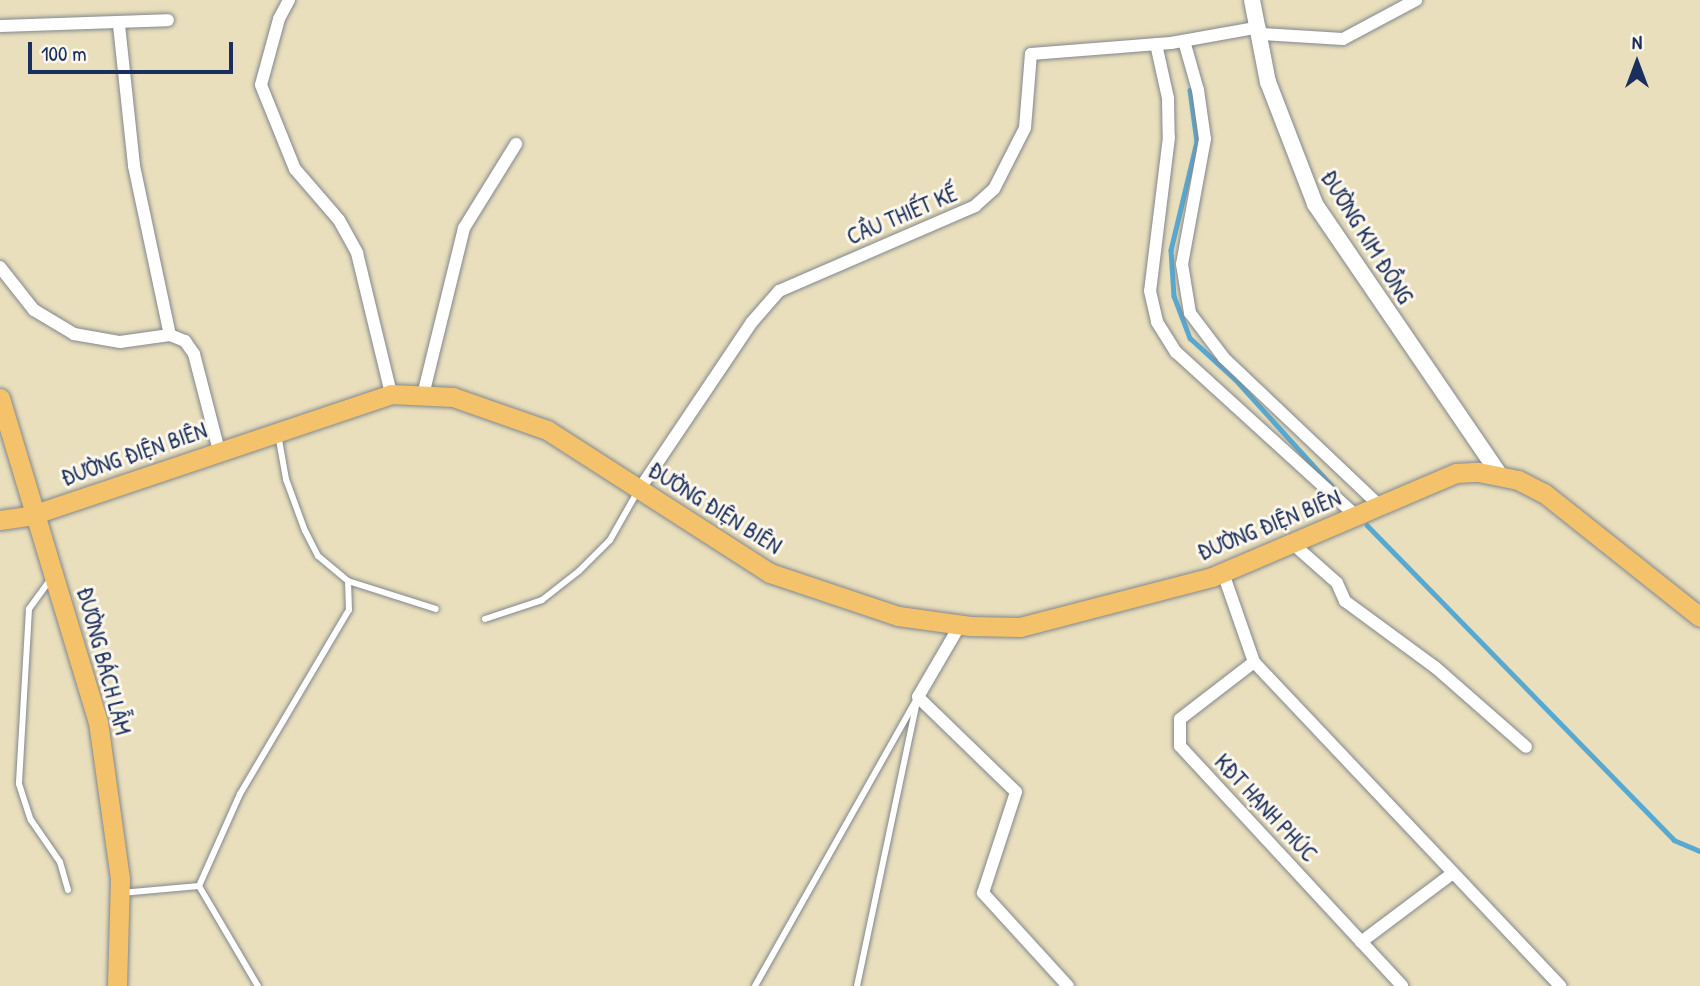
<!DOCTYPE html>
<html>
<head>
<meta charset="utf-8">
<style>
  body { margin:0 }
  #map { position:relative; width:1700px; height:986px; overflow:hidden; background:#e9dfbc; font-family:"Patrick Hand",sans-serif }
  div>[style] { position:absolute }
  .stream>* { height:4.5px; margin:-2.25px; padding:0 2.25px; transform-origin:2.25px; border-radius:2.25px; background:#57a9d2 }
  .roads { filter:drop-shadow(0 0 2px #82878d) drop-shadow(0 0 2px #82878d) }
  .service>* { height:6px; margin:-3px; padding:0 3px; transform-origin:3px; border-radius:3px; background:#fff }
  .minor>* { height:12px; margin:-6px; padding:0 6px; transform-origin:6px; border-radius:6px; background:#fff }
  .tertiary>* { height:16px; margin:-8px; padding:0 8px; transform-origin:8px; border-radius:8px; background:#fff }
  .primary>* { height:19px; margin:-9.5px; padding:0 9.5px; transform-origin:9.5px; border-radius:9.5px; background:#f4c26a }
  span { translate:-50% -50%; white-space:nowrap; text-align:center; line-height:1.15; -webkit-text-stroke:6px #fbf7ec; paint-order:stroke }
  .street-label { font-size:23px; color:#1b2f5e }
  .north { position:absolute; left:1602px; top:28px; width:70px; height:70px; -webkit-text-stroke:5px #fbf7ec; paint-order:stroke; rotate:0deg; font-size:19px; font-weight:700; line-height:28px; text-align:center; color:#1b2f5e }
  .north::after { content:''; display:block; margin:auto; width:24px; height:32px; background:#1b2f5e; clip-path:polygon(50% 0,100% 100%,50% 72%,0 100%) }
  .scale { position:absolute; left:28px; top:42px; width:205px; height:32px; box-sizing:border-box; border:4px solid #1b2f5e; border-top:0; padding-left:9px; font-size:21px; line-height:24px; white-space:nowrap; color:#1b2f5e; -webkit-text-stroke:5px #fbf7ec; paint-order:stroke }
</style>
</head>
<body>
<div id="map">
  <div class="stream">
    <i style="left:1190px;top:90px;width:52px;rotate:82.3deg"></i>
    <i style="left:1197px;top:142px;width:111px;rotate:103.5deg"></i>
    <i style="left:1171px;top:250px;width:46px;rotate:86.3deg"></i>
    <i style="left:1174px;top:296px;width:45px;rotate:69.1deg"></i>
    <i style="left:1190px;top:338px;width:61px;rotate:42.3deg"></i>
    <i style="left:1235px;top:379px;width:144px;rotate:47.8deg"></i>
    <i style="left:1367px;top:525px;width:440px;rotate:45.7deg"></i>
    <i style="left:1674px;top:840px;width:28px;rotate:23deg"></i>
  </div>
  <div class="roads">
    <div class="service">
      <i style="left:50px;top:580px;width:36px;rotate:126deg"></i>
      <i style="left:29px;top:609px;width:175px;rotate:93.3deg"></i>
      <i style="left:19px;top:784px;width:38px;rotate:72deg"></i>
      <i style="left:31px;top:820px;width:51px;rotate:55.4deg"></i>
      <i style="left:60px;top:862px;width:29px;rotate:74deg"></i>
      <i style="left:348px;top:581px;width:92px;rotate:17.7deg"></i>
      <i style="left:485px;top:619px;width:60px;rotate:-18.4deg"></i>
      <i style="left:542px;top:600px;width:47px;rotate:-38.1deg"></i>
      <i style="left:579px;top:571px;width:44px;rotate:-45deg"></i>
      <i style="left:610px;top:540px;width:56px;rotate:-60.3deg"></i>
      <i style="left:199px;top:886px;width:101px;rotate:-66deg"></i>
      <i style="left:240px;top:794px;width:214px;rotate:-59.4deg"></i>
      <i style="left:349px;top:610px;width:29px;rotate:-92deg"></i>
      <i style="left:348px;top:581px;width:39px;rotate:-140deg"></i>
      <i style="left:318px;top:556px;width:28px;rotate:-117deg"></i>
      <i style="left:305px;top:531px;width:55px;rotate:-110.1deg"></i>
      <i style="left:286px;top:479px;width:46px;rotate:-100.1deg"></i>
      <i style="left:121px;top:893px;width:78px;rotate:-5.1deg"></i>
      <i style="left:199px;top:886px;width:116px;rotate:59.5deg"></i>
      <i style="left:755px;top:986px;width:332px;rotate:-60.6deg"></i>
      <i style="left:857px;top:986px;width:287px;rotate:-78.1deg"></i>
    </div>
    <div class="minor">
      <i style="left:289px;top:0;width:21px;rotate:118deg"></i>
      <i style="left:279px;top:19px;width:68px;rotate:105.3deg"></i>
      <i style="left:261px;top:85px;width:91px;rotate:68deg"></i>
      <i style="left:295px;top:169px;width:67px;rotate:49.2deg"></i>
      <i style="left:339px;top:220px;width:38px;rotate:61deg"></i>
      <i style="left:357px;top:253px;width:145px;rotate:76.4deg"></i>
      <i style="left:119px;top:25px;width:142px;rotate:83.9deg"></i>
      <i style="left:134px;top:166px;width:173px;rotate:78deg"></i>
      <i style="left:0;top:26px;width:168px;rotate:-2deg"></i>
      <i style="left:1262px;top:34px;width:81px;rotate:3.5deg"></i>
      <i style="left:1343px;top:39px;width:83px;rotate:-28.1deg"></i>
      <i style="left:1184px;top:41px;width:51px;rotate:74.1deg"></i>
      <i style="left:1198px;top:90px;width:49px;rotate:81.9deg"></i>
      <i style="left:1205px;top:139px;width:127px;rotate:100.4deg"></i>
      <i style="left:1182px;top:264px;width:50px;rotate:80.7deg"></i>
      <i style="left:1190px;top:313px;width:56px;rotate:52.9deg"></i>
      <i style="left:1224px;top:358px;width:215px;rotate:43.5deg"></i>
      <i style="left:1156px;top:44px;width:55px;rotate:77.5deg"></i>
      <i style="left:1168px;top:98px;width:39px;rotate:89deg"></i>
      <i style="left:1169px;top:137px;width:155px;rotate:97deg"></i>
      <i style="left:1150px;top:291px;width:32px;rotate:77deg"></i>
      <i style="left:1157px;top:322px;width:36px;rotate:58deg"></i>
      <i style="left:1176px;top:352px;width:244px;rotate:42.3deg"></i>
      <i style="left:0;top:267px;width:55px;rotate:51.7deg"></i>
      <i style="left:34px;top:310px;width:47px;rotate:31deg"></i>
      <i style="left:74px;top:334px;width:47px;rotate:9.9deg"></i>
      <i style="left:120px;top:342px;width:50px;rotate:-8deg"></i>
      <i style="left:170px;top:335px;width:16px;rotate:22deg"></i>
      <i style="left:185px;top:341px;width:16px;rotate:55deg"></i>
      <i style="left:194px;top:354px;width:100px;rotate:75.5deg"></i>
      <i style="left:423px;top:395px;width:172px;rotate:-76.2deg"></i>
      <i style="left:464px;top:228px;width:99px;rotate:-58.2deg"></i>
      <i style="left:639px;top:490px;width:202px;rotate:-56.1deg"></i>
      <i style="left:752px;top:322px;width:41px;rotate:-48.9deg"></i>
      <i style="left:779px;top:291px;width:214px;rotate:-23.4deg"></i>
      <i style="left:975px;top:206px;width:25px;rotate:-42deg"></i>
      <i style="left:994px;top:189px;width:68px;rotate:-63.1deg"></i>
      <i style="left:1025px;top:128px;width:74px;rotate:-85.4deg"></i>
      <i style="left:1031px;top:54px;width:140px;rotate:-4.5deg"></i>
      <i style="left:1171px;top:43px;width:90px;rotate:-10.2deg"></i>
      <i style="left:1292px;top:543px;width:60px;rotate:41.6deg"></i>
      <i style="left:1337px;top:583px;width:20px;rotate:66deg"></i>
      <i style="left:1345px;top:601px;width:112px;rotate:36.3deg"></i>
      <i style="left:1435px;top:667px;width:121px;rotate:41.3deg"></i>
      <i style="left:1223px;top:573px;width:94px;rotate:70.8deg"></i>
      <i style="left:1254px;top:662px;width:446px;rotate:46.6deg"></i>
      <i style="left:960px;top:625px;width:83px;rotate:120.3deg"></i>
      <i style="left:918px;top:697px;width:136px;rotate:44.1deg"></i>
      <i style="left:1016px;top:792px;width:106px;rotate:108.1deg"></i>
      <i style="left:983px;top:893px;width:126px;rotate:47.6deg"></i>
      <i style="left:1254px;top:662px;width:93px;rotate:142.4deg"></i>
      <i style="left:1180px;top:719px;width:27px;rotate:90deg"></i>
      <i style="left:1180px;top:746px;width:327px;rotate:47.2deg"></i>
      <i style="left:1361px;top:942px;width:115px;rotate:-36.9deg"></i>
    </div>
    <div class="tertiary">
      <i style="left:1252px;top:0;width:84px;rotate:79deg"></i>
      <i style="left:1268px;top:82px;width:131px;rotate:68.9deg"></i>
      <i style="left:1315px;top:204px;width:327px;rotate:55.7deg"></i>
    </div>
    <div class="primary">
      <i style="left:0;top:398px;width:338px;rotate:73.2deg"></i>
      <i style="left:98px;top:722px;width:159px;rotate:82deg"></i>
      <i style="left:120px;top:879px;width:107px;rotate:91.6deg"></i>
      <i style="left:0;top:520px;width:29px;rotate:-8deg"></i>
      <i style="left:29px;top:516px;width:382px;rotate:-18.6deg"></i>
      <i style="left:391px;top:394px;width:62px;rotate:2.8deg"></i>
      <i style="left:453px;top:397px;width:100px;rotate:19.3deg"></i>
      <i style="left:547px;top:430px;width:265px;rotate:32.7deg"></i>
      <i style="left:770px;top:573px;width:135px;rotate:18.6deg"></i>
      <i style="left:898px;top:616px;width:73px;rotate:7.9deg"></i>
      <i style="left:970px;top:626px;width:50px;rotate:1.1deg"></i>
      <i style="left:1020px;top:627px;width:198px;rotate:-14.6deg"></i>
      <i style="left:1212px;top:577px;width:265px;rotate:-23.1deg"></i>
      <i style="left:1456px;top:473px;width:22px;rotate:-3deg"></i>
      <i style="left:1478px;top:472px;width:41px;rotate:11.3deg"></i>
      <i style="left:1518px;top:480px;width:29px;rotate:27deg"></i>
      <i style="left:1544px;top:493px;width:199px;rotate:38.5deg"></i>
    </div>
  </div>
  <div class="street-label">
    <span style="left:902px;top:215px;rotate:-23deg">CẦU THIẾT KẾ</span>
    <span style="left:1367px;top:237px;rotate:58deg">ĐƯỜNG KIM ĐỒNG</span>
    <span style="left:134px;top:454px;rotate:-19deg">ĐƯỜNG ĐIỆN BIÊN</span>
    <span style="left:715px;top:508px;rotate:32deg">ĐƯỜNG ĐIỆN BIÊN</span>
    <span style="left:1269px;top:525px;rotate:-22deg">ĐƯỜNG ĐIỆN BIÊN</span>
    <span style="left:104px;top:661px;rotate:75deg">ĐƯỜNG BÁCH LẪM</span>
    <span style="left:1266px;top:808px;rotate:47deg">KĐT HẠNH PHÚC</span>
  </div>
  <div class="north">N</div>
  <div class="scale">100 m</div>
</div>
</body>
</html>
